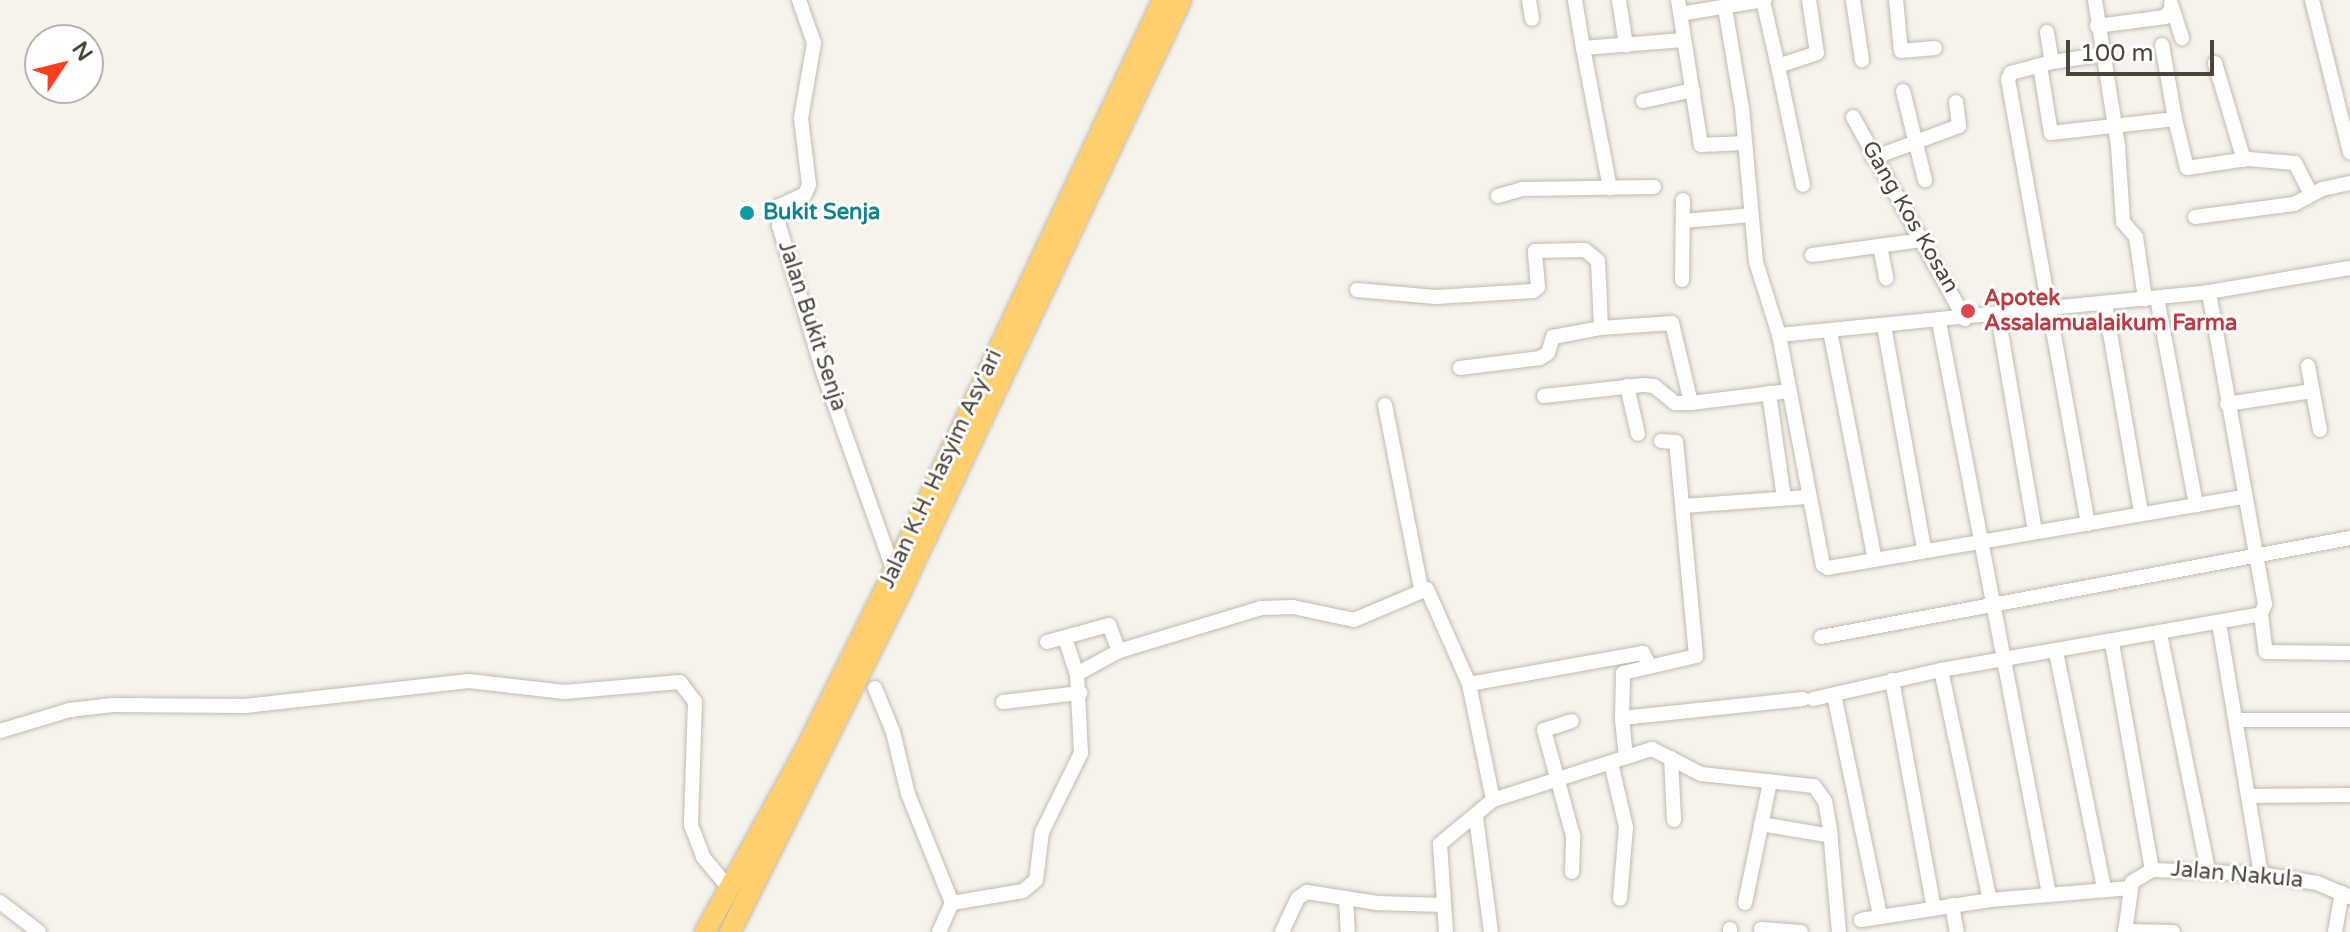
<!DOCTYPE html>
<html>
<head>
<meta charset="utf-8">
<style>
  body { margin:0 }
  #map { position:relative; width:2350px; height:932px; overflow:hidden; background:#f6f3ec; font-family:"Varela Round",sans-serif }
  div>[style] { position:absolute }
  .roads { filter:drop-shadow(0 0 2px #c2bbae) drop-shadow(0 0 2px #c2bbae) }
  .minor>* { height:14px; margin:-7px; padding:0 7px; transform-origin:7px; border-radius:7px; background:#fff }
  .highway>* { height:20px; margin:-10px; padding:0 10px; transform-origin:10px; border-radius:10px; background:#ffcf6e }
  .dots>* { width:22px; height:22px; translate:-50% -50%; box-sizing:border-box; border:4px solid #fff; border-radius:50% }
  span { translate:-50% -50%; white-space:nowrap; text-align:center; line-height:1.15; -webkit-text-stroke:6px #fff; paint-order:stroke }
  .culture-label { font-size:22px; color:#0d838f; font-weight:700 }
  .left { translate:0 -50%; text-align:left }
  .street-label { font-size:22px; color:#4b4439 }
  .health-label { font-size:22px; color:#be3a42; font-weight:700 }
  .north { position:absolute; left:24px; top:24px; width:80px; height:80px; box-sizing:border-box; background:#fff; border:2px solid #b7b4b0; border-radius:50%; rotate:55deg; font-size:22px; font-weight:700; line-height:32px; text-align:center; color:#4b4439 }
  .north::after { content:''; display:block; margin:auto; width:28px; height:36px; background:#fc3f1d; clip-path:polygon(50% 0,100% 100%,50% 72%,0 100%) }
  .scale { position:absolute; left:2066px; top:40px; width:148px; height:36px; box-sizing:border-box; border:4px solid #4b4439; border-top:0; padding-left:10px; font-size:24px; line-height:28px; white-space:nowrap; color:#4b4439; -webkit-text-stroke:6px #fff; paint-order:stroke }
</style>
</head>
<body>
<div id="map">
  <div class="roads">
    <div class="minor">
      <i style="left:799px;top:0;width:46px;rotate:70.8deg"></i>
      <i style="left:814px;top:43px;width:76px;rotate:99.8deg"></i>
      <i style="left:801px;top:118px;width:67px;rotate:83.2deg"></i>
      <i style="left:809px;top:185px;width:10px;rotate:114deg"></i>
      <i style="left:805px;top:194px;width:29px;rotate:155deg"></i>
      <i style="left:779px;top:206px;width:20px;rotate:90deg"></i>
      <i style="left:779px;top:226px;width:156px;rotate:73.2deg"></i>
      <i style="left:824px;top:375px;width:209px;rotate:70.4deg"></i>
      <i style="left:1529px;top:0;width:19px;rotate:81deg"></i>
      <i style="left:1575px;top:0;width:49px;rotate:80.5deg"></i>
      <i style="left:1583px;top:48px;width:101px;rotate:-4.5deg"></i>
      <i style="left:1619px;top:0;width:46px;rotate:81.2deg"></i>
      <i style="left:1678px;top:0;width:147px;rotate:81deg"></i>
      <i style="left:1701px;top:145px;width:44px;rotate:-2.6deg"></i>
      <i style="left:1853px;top:0;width:61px;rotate:81.5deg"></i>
      <i style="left:1896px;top:0;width:51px;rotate:84.4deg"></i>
      <i style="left:1901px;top:51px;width:34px;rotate:-5deg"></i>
      <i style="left:2095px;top:0;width:148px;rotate:81deg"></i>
      <i style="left:2118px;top:146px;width:76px;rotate:86.2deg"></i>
      <i style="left:2123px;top:222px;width:20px;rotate:49deg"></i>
      <i style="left:2136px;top:237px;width:63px;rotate:81.7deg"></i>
      <i style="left:2312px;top:0;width:157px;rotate:76deg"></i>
      <i style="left:1763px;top:1px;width:67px;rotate:77deg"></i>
      <i style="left:2171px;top:4px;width:36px;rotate:72deg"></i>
      <i style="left:1725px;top:8px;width:101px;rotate:80.4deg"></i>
      <i style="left:1742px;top:108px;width:155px;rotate:84.8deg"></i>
      <i style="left:1756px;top:262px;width:77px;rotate:72.5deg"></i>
      <i style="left:1779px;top:335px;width:234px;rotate:79.2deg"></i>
      <i style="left:1823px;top:565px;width:6px;rotate:31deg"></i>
      <i style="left:1828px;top:568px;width:422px;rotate:-9.7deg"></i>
      <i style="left:1680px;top:14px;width:86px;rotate:-9.4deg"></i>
      <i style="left:2097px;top:26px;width:69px;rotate:-7.5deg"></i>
      <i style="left:2165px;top:17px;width:11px;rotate:-52deg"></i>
      <i style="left:2047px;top:32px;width:30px;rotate:81deg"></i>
      <i style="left:2162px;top:45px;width:75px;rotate:80deg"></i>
      <i style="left:1583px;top:48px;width:143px;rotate:79.1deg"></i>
      <i style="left:2215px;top:63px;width:101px;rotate:73.4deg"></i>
      <i style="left:2040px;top:66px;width:68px;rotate:80.7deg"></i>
      <i style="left:2051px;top:133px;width:125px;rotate:-6.4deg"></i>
      <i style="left:2175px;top:119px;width:50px;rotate:76.2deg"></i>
      <i style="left:2187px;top:168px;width:62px;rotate:-8.4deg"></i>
      <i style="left:2248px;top:159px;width:47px;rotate:4.9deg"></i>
      <i style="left:2295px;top:163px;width:35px;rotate:63deg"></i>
      <i style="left:1903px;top:91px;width:92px;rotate:76.1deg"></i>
      <i style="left:1643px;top:101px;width:51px;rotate:-12.4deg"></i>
      <i style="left:1853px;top:117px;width:231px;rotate:61deg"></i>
      <i style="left:1873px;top:158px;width:92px;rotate:-20.4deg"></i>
      <i style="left:1959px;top:126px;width:24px;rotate:-97deg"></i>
      <i style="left:1803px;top:185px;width:122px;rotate:-101.9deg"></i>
      <i style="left:1778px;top:66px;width:41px;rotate:-18.4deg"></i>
      <i style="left:1817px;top:53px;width:54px;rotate:-98.6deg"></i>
      <i style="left:1498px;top:196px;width:25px;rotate:-16deg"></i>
      <i style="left:1522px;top:189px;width:132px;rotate:-0.9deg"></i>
      <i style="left:2195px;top:217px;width:100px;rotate:-7.5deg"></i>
      <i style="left:2294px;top:204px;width:32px;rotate:-28deg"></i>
      <i style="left:2322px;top:189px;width:29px;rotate:-12deg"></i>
      <i style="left:1684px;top:221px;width:68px;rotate:-5deg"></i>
      <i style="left:1880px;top:246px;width:33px;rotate:79deg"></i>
      <i style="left:1812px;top:255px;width:110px;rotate:-7.8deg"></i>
      <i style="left:1682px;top:280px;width:80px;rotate:-89.3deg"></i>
      <i style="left:1357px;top:290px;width:79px;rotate:5.1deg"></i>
      <i style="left:1436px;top:297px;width:97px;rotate:-3.5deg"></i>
      <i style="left:1533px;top:291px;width:6px;rotate:-39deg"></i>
      <i style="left:1538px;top:287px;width:36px;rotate:-95deg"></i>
      <i style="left:1535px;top:251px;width:50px;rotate:-1.1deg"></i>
      <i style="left:1585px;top:250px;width:17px;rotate:40deg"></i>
      <i style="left:1598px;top:261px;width:67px;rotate:87.4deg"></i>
      <i style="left:1601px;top:328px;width:71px;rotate:-4deg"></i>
      <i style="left:1672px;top:323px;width:82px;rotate:76.6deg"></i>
      <i style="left:1691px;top:403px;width:99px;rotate:-7deg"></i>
      <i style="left:2157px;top:298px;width:211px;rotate:79.3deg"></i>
      <i style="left:2105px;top:304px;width:212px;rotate:80.2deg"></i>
      <i style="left:1998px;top:315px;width:220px;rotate:80.3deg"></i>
      <i style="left:1939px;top:322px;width:582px;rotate:79.11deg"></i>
      <i style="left:1884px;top:326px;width:227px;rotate:79.8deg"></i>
      <i style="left:1830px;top:331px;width:233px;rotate:78.9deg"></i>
      <i style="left:1779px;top:335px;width:432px;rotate:-5.7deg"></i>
      <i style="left:2209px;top:292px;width:143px;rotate:-9.7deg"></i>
      <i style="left:2308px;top:366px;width:65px;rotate:79.4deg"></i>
      <i style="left:1460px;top:368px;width:81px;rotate:-7.1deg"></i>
      <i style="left:1540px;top:358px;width:9px;rotate:-32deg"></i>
      <i style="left:1548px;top:353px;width:17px;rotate:-73deg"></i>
      <i style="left:1553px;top:337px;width:49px;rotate:-10.6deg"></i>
      <i style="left:1627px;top:386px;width:49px;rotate:77.1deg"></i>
      <i style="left:1769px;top:393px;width:106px;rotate:81.9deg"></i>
      <i style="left:1544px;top:396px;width:101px;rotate:-6.3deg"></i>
      <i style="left:1644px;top:385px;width:10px;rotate:6deg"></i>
      <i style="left:1654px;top:386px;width:27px;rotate:39deg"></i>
      <i style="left:1675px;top:403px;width:16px"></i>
      <i style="left:2227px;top:404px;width:86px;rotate:-8.7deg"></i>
      <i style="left:1385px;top:405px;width:187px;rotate:78.9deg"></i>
      <i style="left:1683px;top:506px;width:124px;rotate:-4.2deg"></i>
      <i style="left:2088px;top:524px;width:452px;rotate:-100.2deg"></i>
      <i style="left:2008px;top:79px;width:7px;rotate:-63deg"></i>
      <i style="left:2011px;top:73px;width:42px;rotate:-15deg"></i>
      <i style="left:2052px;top:62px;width:49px;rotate:-8.3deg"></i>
      <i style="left:2261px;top:614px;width:38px;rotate:83deg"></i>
      <i style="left:2266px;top:652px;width:84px;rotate:0.7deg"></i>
      <i style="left:2219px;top:623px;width:254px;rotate:80.5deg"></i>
      <i style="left:2160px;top:634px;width:241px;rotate:78.5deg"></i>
      <i style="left:1821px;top:637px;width:538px;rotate:-10.6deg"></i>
      <i style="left:1066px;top:641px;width:35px;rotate:72deg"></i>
      <i style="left:1047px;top:642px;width:64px;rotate:-15.3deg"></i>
      <i style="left:1109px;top:625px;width:28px;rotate:69deg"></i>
      <i style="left:2112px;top:643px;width:230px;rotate:80deg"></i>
      <i style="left:2056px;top:652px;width:241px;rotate:78.5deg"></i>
      <i style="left:1941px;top:670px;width:235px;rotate:78deg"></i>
      <i style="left:1892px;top:680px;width:232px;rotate:79.6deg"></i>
      <i style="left:1469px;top:684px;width:177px;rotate:-10.1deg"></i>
      <i style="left:1643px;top:653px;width:15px;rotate:62deg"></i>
      <i style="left:875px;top:688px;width:48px;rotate:67.8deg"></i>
      <i style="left:893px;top:732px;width:64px;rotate:76.4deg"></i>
      <i style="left:908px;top:794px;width:118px;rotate:68deg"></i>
      <i style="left:1834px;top:695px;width:226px;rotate:78.2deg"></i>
      <i style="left:1813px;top:699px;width:131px;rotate:-12.8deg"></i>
      <i style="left:1941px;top:670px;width:325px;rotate:-9.9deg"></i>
      <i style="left:2261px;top:614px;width:11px;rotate:-68deg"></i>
      <i style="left:2265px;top:604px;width:317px;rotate:-100.2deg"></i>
      <i style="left:1003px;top:702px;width:78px;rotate:-6.7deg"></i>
      <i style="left:1622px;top:718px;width:45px;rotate:-88.7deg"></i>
      <i style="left:1623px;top:673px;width:75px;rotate:-13.1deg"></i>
      <i style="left:1696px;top:656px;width:215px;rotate:-95.3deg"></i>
      <i style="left:1676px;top:442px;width:15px;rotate:-176deg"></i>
      <i style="left:2236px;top:720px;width:114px"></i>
      <i style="left:0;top:731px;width:73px;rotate:-16.7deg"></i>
      <i style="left:70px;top:710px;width:43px;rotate:-6.6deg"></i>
      <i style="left:113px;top:705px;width:132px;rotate:0.4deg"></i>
      <i style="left:245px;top:706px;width:225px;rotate:-6.4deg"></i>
      <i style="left:469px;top:681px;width:96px;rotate:6.6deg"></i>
      <i style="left:564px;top:692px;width:116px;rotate:-4.9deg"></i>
      <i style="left:680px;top:682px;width:25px;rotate:53deg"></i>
      <i style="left:695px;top:702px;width:123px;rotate:91.9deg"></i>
      <i style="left:691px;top:825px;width:34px;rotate:69deg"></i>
      <i style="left:703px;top:857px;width:40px;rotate:50deg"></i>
      <i style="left:1626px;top:757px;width:39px;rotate:-96deg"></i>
      <i style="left:1622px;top:718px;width:182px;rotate:-6deg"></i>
      <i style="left:1671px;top:758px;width:62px;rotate:87.2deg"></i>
      <i style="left:1611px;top:763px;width:66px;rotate:76.8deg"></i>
      <i style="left:1626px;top:827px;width:72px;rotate:94.8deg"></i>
      <i style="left:2249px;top:796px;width:101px;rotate:-0.6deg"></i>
      <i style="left:1476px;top:817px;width:116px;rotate:82.6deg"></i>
      <i style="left:1761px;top:824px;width:71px;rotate:9.7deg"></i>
      <i style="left:1572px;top:872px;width:36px;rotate:-88deg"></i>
      <i style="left:1573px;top:836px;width:110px;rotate:-105.3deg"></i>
      <i style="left:1544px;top:730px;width:29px;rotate:-18deg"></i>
      <i style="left:1346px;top:899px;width:33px;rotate:87deg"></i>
      <i style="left:0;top:902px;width:49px;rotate:37.6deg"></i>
      <i style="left:1745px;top:903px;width:124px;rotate:-78.3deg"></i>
      <i style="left:1952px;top:905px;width:27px;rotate:80deg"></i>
      <i style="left:1861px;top:920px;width:131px;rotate:-8.8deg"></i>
      <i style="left:1990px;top:900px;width:141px;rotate:-4.9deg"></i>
      <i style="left:1730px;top:929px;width:3px;rotate:90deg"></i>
      <i style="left:1761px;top:929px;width:40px;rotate:4.3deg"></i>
      <i style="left:2125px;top:931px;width:48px;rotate:1.2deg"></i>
      <i style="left:939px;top:932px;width:32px;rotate:-66deg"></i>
      <i style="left:952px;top:903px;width:72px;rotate:-9.6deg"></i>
      <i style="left:1023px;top:891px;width:17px;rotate:-40deg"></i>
      <i style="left:1036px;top:880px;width:48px;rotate:-82.9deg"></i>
      <i style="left:1042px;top:832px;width:88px;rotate:-63.7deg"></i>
      <i style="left:1081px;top:753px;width:79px;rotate:-92.9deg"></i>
      <i style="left:1077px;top:674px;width:48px;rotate:-28.7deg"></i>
      <i style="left:1119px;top:651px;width:148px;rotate:-16.8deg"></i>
      <i style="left:1261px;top:608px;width:32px;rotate:-2deg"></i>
      <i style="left:1293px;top:607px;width:62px;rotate:12deg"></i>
      <i style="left:1354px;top:620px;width:79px;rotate:-23deg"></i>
      <i style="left:1427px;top:589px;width:104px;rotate:66.1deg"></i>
      <i style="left:1469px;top:684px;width:118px;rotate:78.3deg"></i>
      <i style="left:1493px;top:800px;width:167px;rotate:-17.8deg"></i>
      <i style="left:1652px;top:749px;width:55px;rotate:27deg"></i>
      <i style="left:1701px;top:774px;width:114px;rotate:6.1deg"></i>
      <i style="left:1814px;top:786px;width:19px;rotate:54deg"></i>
      <i style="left:1825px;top:801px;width:29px;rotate:80deg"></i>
      <i style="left:1830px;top:830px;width:102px;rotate:85deg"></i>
      <i style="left:1282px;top:932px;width:38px;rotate:-65deg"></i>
      <i style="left:1298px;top:898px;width:11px;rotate:-34deg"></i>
      <i style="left:1307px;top:892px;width:71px;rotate:8.9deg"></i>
      <i style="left:1377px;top:903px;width:67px;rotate:1.7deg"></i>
      <i style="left:1446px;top:932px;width:88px;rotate:-93.9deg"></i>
      <i style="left:1440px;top:844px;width:69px;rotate:-39.7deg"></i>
      <i style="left:2125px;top:932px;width:50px;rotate:-82deg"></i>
      <i style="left:2132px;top:882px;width:23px;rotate:-31deg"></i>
      <i style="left:2152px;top:870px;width:109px;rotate:2.1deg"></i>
      <i style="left:2261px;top:874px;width:57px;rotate:9.1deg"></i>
      <i style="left:2317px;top:883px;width:36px;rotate:23deg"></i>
      <i style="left:2335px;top:932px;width:40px;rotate:-80deg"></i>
    </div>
    <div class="highway">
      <i style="left:705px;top:932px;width:205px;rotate:-61.1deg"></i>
      <i style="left:804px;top:753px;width:202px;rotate:-63.6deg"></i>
      <i style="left:894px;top:572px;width:632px;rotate:-64.81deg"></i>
      <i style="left:730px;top:932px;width:385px;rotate:-63.4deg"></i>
      <i style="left:902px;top:588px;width:651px;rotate:-64.62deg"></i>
    </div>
  </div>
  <div class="dots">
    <i style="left:747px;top:213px;background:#0f9aa8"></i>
    <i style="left:1968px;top:311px;background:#e0444e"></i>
  </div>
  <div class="culture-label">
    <span class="left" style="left:763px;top:213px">Bukit Senja</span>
  </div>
  <div class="street-label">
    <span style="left:1910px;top:217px;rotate:60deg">Gang Kos Kosan</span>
    <span style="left:812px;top:326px;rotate:72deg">Jalan Bukit Senja</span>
    <span style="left:941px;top:469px;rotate:-65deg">Jalan K.H. Hasyim Asy'ari</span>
    <span style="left:2237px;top:875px;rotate:5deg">Jalan Nakula</span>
  </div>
  <div class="health-label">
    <span class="left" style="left:1984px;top:311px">Apotek<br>Assalamualaikum Farma</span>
  </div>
  <div class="north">N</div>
  <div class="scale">100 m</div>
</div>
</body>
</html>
